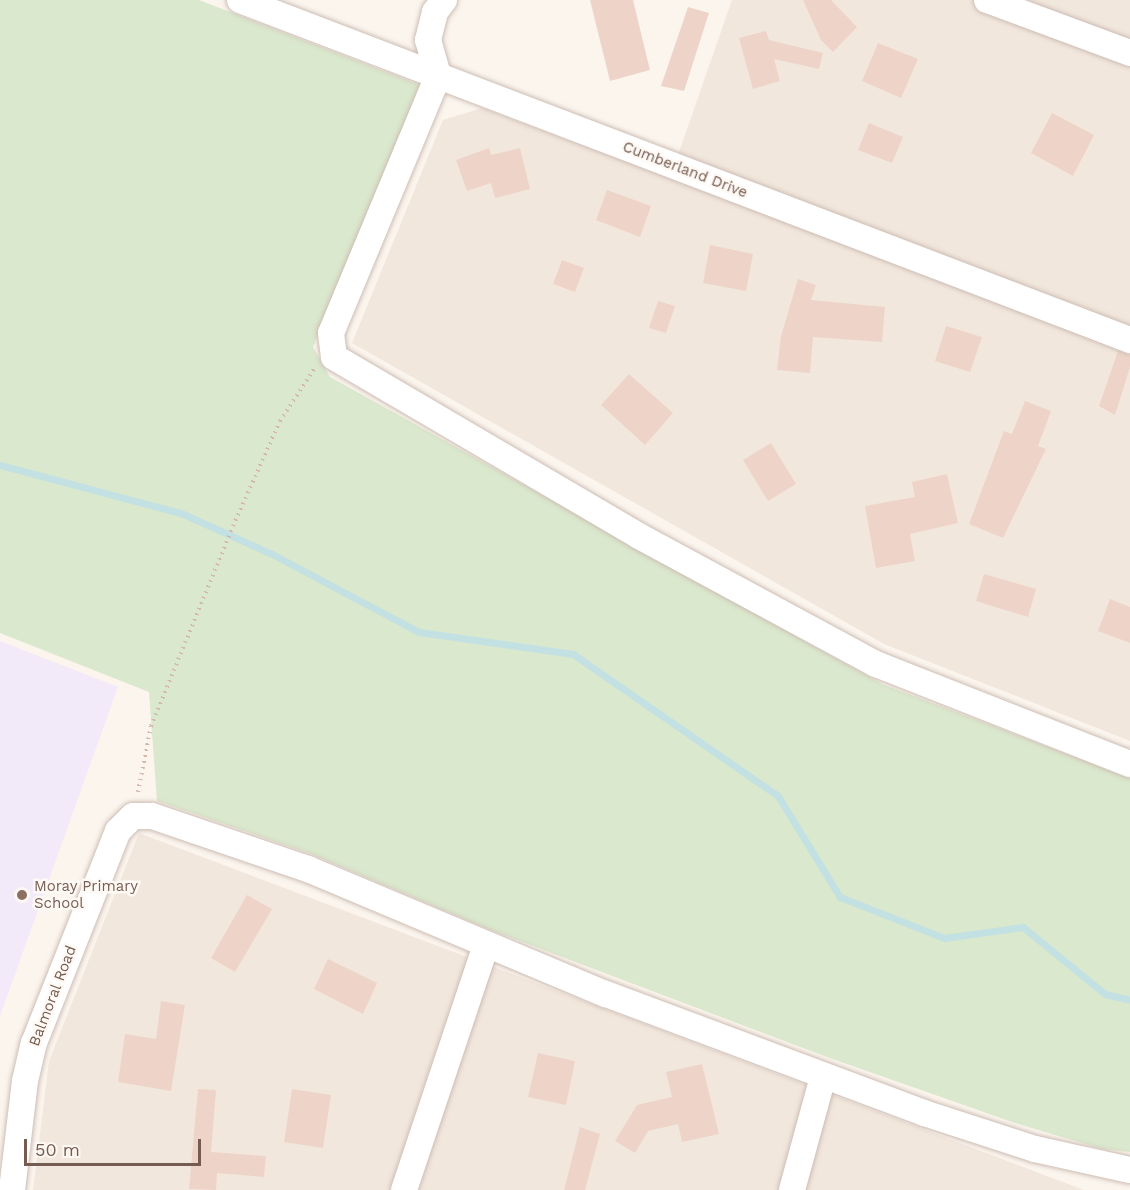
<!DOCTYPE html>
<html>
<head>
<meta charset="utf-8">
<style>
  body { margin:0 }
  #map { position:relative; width:1130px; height:1190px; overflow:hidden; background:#fbf5ee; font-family:"Work Sans",sans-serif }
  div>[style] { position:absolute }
  .residential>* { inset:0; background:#f2e7dd }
  .education>* { inset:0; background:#f2eaf8 }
  .green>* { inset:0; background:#dae8cd }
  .stream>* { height:7px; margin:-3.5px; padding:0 3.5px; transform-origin:3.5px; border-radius:3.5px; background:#c3e1e3 }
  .building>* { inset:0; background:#eed4c8 }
  .path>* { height:4px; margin-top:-2px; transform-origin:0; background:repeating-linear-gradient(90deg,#d3b7ab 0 1.5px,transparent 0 6px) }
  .roads { filter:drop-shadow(0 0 2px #cdbdb4) drop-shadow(0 0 2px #cdbdb4) }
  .minor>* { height:26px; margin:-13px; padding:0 13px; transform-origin:13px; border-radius:13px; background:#fff }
  .dots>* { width:16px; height:16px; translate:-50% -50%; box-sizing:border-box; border:3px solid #fef9f4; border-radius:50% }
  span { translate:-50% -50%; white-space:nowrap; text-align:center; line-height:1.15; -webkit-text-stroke:5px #fef9f4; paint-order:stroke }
  .street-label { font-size:15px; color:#755c52 }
  .education-label { font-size:15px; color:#785e54 }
  .left { translate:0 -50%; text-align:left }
  .scale { position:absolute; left:24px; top:1139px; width:177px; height:27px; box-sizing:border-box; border:3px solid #755c52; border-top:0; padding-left:8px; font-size:18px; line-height:21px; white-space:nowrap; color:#755c52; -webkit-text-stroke:4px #fef9f4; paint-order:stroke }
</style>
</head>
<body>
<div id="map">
  <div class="residential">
    <i style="clip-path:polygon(732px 0,1130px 0,1130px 741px,884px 644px,352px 343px,443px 120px,482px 108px,670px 178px)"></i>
    <i style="clip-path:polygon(139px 833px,1084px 1190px,33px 1190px,49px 1061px)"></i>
  </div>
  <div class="education">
    <i style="clip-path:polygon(0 641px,118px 687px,0 1016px)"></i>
  </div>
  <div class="green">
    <i style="clip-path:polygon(0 0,199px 0,420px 85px,313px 347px,330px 377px,882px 684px,1130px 778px,1130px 1152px,1102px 1149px,1012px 1122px,827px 1057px,488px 929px,311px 854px,157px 801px,149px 692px,0 633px)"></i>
  </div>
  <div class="stream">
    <i style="left:0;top:465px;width:187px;rotate:14.9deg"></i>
    <i style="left:181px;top:513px;width:100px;rotate:24.3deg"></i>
    <i style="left:272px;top:554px;width:166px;rotate:28deg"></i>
    <i style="left:419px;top:632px;width:156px;rotate:8.1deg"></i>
    <i style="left:573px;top:654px;width:249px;rotate:34.7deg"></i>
    <i style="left:778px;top:796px;width:119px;rotate:58.5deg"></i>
    <i style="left:840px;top:897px;width:112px;rotate:21.5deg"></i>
    <i style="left:944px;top:938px;width:80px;rotate:-7.9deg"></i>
    <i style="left:1023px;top:927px;width:106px;rotate:39.3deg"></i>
    <i style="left:1105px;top:994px;width:26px;rotate:13deg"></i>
  </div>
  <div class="building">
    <i style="clip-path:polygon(590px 0,633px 0,650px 70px,610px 81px)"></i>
    <i style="clip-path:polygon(803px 0,831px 0,857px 27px,833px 52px,821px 40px)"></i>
    <i style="clip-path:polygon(688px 7px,709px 13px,684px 91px,661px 86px)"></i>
    <i style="clip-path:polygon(766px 31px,769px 40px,823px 53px,819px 69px,774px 59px,780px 81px,753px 89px,739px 38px)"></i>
    <i style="clip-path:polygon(878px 43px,918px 59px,901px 98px,862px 81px)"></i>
    <i style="clip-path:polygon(1052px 113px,1094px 135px,1073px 176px,1031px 153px)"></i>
    <i style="clip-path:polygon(869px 123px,903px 137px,892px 163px,858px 150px)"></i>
    <i style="clip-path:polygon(489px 148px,491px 155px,520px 148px,530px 189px,495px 198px,491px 183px,467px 191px,456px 160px)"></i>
    <i style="clip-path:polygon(607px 190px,651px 206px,640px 237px,596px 220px)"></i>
    <i style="clip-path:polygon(710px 245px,753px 254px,746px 291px,703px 283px)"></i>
    <i style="clip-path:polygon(562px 260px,584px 268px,575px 292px,553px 284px)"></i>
    <i style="clip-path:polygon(798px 279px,816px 285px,811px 300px,885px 307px,882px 342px,813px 337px,810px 373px,777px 370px,781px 336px)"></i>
    <i style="clip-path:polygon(658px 301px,675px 306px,666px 333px,649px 328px)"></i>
    <i style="clip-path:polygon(946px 326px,982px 337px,970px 372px,935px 361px)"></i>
    <i style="clip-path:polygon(1118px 351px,1130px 355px,1130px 367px,1115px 415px,1099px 406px)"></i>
    <i style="clip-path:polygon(629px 374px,673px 413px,645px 445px,601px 405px)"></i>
    <i style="clip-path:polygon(1025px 401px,1051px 411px,1038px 446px,1046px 449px,1003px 538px,969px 524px,1004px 431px,1012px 434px)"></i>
    <i style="clip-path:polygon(771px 443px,796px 484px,768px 501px,743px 460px)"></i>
    <i style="clip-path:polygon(947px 474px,958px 523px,910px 534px,915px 561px,876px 568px,865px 506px,915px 497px,912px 482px)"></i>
    <i style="clip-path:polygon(984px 574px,1036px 589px,1028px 617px,976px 601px)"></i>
    <i style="clip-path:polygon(1110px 599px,1130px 607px,1130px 643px,1098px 631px)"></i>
    <i style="clip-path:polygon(247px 895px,272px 909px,235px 972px,211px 958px)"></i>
    <i style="clip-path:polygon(328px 959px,377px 983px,363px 1014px,314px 989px)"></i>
    <i style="clip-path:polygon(161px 1001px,185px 1005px,171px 1091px,118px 1082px,125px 1034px,156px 1039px)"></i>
    <i style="clip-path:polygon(538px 1053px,575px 1061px,566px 1105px,528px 1097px)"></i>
    <i style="clip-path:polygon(702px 1064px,719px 1134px,682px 1142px,678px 1124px,648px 1131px,635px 1153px,615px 1141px,637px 1105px,672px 1097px,666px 1072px)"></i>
    <i style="clip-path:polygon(198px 1089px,216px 1090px,211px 1152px,266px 1156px,264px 1177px,217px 1173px,216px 1190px,189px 1189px)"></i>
    <i style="clip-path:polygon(292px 1089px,331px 1095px,323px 1148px,284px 1142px)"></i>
    <i style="clip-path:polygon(580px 1127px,600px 1134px,585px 1190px,564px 1190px)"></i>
  </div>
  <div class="path">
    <i style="left:138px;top:792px;width:67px;rotate:-78.9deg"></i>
    <i style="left:151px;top:726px;width:216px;rotate:-67.7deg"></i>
    <i style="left:233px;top:526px;width:115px;rotate:-65.9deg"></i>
    <i style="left:280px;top:421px;width:62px;rotate:-56.8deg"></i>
  </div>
  <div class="roads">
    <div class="minor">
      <i style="left:240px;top:0;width:953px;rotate:20.91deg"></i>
      <i style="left:444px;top:0;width:15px;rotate:127deg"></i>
      <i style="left:435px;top:12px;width:29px;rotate:104deg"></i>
      <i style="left:428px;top:40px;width:37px;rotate:74deg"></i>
      <i style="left:438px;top:76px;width:278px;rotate:112.6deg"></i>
      <i style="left:331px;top:333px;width:24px;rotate:83deg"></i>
      <i style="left:334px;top:357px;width:354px;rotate:30.4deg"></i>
      <i style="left:639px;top:536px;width:269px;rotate:28.4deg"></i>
      <i style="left:876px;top:664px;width:273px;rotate:21.5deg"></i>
      <i style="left:987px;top:0;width:153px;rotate:20.3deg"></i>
      <i style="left:12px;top:1190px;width:110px;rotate:-83.2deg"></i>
      <i style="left:25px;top:1081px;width:39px;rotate:-77deg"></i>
      <i style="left:34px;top:1043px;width:228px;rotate:-68.4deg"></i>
      <i style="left:118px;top:831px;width:21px;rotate:-45deg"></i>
      <i style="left:133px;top:816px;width:19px"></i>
      <i style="left:152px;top:816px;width:165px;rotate:18.8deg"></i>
      <i style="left:308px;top:869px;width:323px;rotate:22.8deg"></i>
      <i style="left:606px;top:994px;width:340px;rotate:20.5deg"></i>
      <i style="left:924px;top:1113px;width:117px;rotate:18deg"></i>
      <i style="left:1035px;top:1149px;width:97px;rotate:12.5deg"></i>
      <i style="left:404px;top:1190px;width:258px;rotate:-71.5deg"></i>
      <i style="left:792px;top:1190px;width:117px;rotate:-74.7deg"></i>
    </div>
  </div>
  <div class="dots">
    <i style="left:22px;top:895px;background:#8d6e63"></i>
  </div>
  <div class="street-label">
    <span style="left:685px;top:170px;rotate:21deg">Cumberland Drive</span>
    <span style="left:53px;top:996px;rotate:-69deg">Balmoral Road</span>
  </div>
  <div class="education-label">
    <span class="left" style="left:34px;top:895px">Moray Primary<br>School</span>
  </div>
  <div class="scale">50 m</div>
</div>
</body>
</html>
